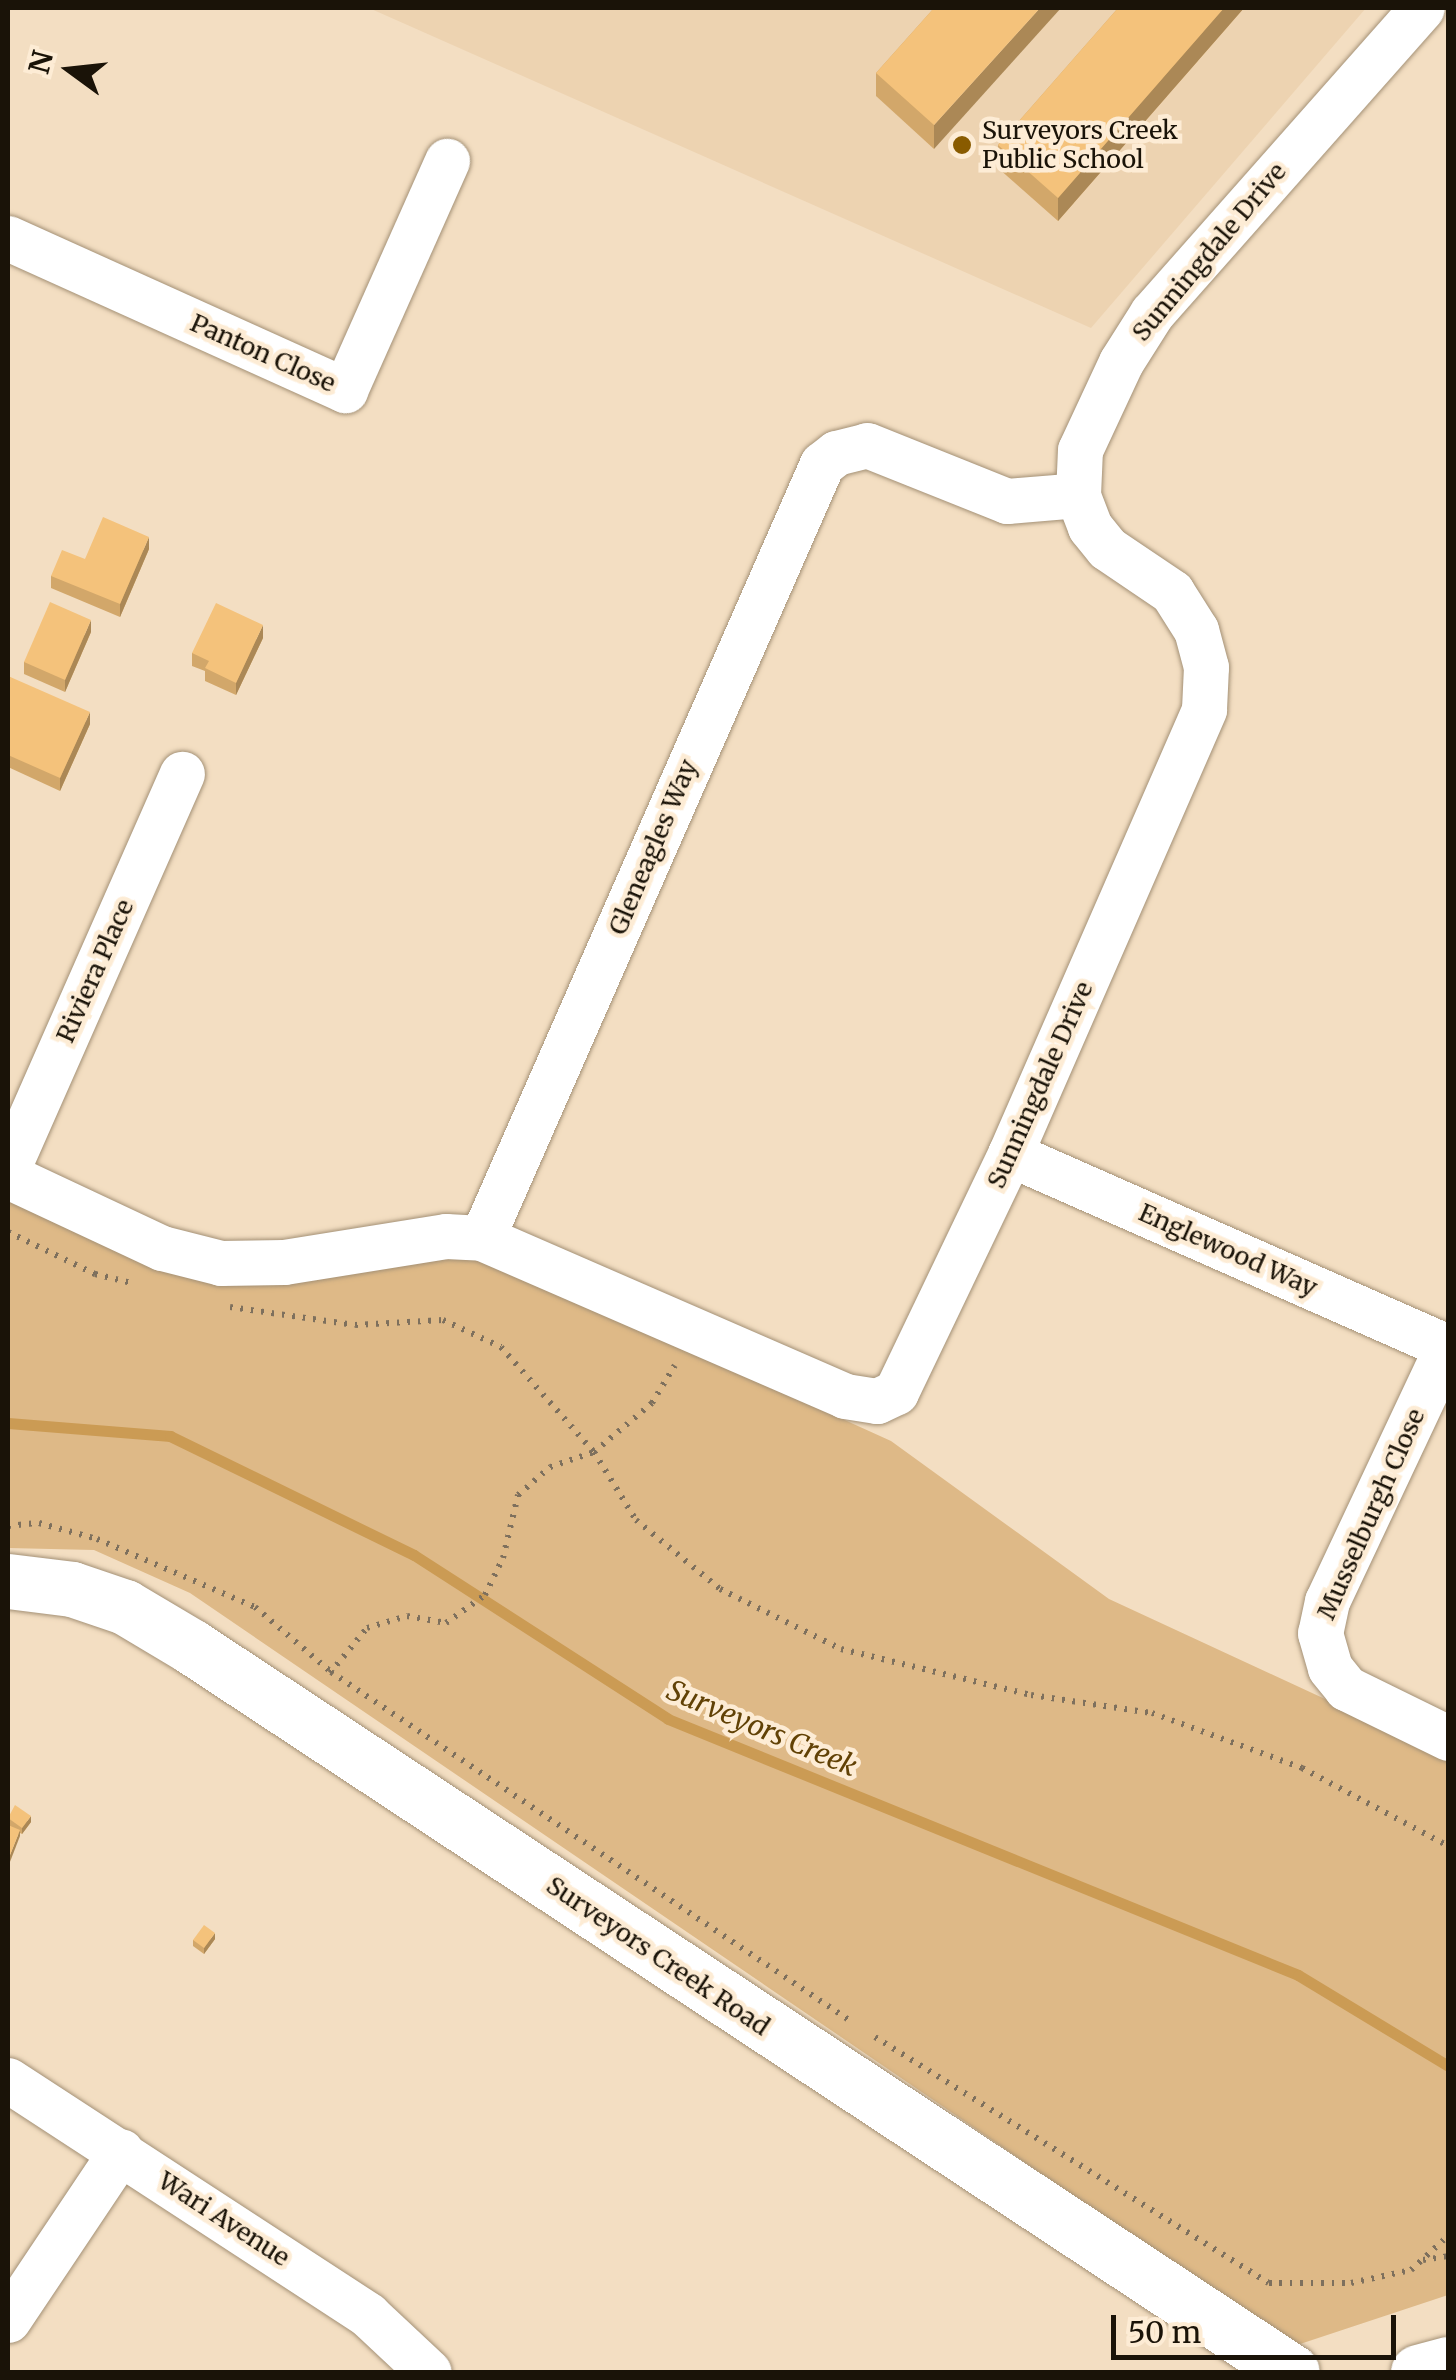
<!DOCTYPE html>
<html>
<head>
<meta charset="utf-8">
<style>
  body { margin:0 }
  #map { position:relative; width:1456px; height:2380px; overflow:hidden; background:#f3dec2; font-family:Merriweather,serif }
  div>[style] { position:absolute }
  .built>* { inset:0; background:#edd3b1 }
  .green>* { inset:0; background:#deb987 }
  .stream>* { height:11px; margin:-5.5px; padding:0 5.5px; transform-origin:5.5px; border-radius:5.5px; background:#cb9b54 }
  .path>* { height:6px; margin-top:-3px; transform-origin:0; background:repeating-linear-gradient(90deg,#7e705d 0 2.5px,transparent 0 10.5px) }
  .roads { filter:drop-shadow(0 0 2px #a49176) drop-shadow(0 0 2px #a49176) }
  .street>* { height:45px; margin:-22.5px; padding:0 22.5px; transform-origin:22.5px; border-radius:22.5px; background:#fff }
  .secondary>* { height:55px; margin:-27.5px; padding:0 27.5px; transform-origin:27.5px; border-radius:27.5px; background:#fff }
  .wall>* { inset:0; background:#d2a76a }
  .shaded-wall>* { inset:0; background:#ab8856 }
  .building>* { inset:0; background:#f4c27b }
  .dots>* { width:28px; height:28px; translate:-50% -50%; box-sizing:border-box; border:5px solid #fdecd5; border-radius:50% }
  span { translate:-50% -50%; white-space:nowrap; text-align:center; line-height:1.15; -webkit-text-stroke:9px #fdecd5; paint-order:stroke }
  .poi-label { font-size:25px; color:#1a1308 }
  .left { translate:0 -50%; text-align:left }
  .street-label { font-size:25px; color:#1a1308 }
  .water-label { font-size:28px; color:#614105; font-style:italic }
  .frame { position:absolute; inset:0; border:10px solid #1a1308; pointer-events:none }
  .north { position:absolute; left:20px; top:20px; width:100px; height:100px; -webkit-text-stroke:8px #fdecd5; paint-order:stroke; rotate:285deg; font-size:28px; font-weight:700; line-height:40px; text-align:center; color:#1a1308 }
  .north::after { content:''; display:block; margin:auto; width:35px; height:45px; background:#1a1308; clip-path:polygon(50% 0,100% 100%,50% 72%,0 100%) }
  .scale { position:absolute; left:1111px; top:2315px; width:285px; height:45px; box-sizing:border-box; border:5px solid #1a1308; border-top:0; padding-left:12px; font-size:30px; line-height:35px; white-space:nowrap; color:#1a1308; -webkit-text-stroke:8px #fdecd5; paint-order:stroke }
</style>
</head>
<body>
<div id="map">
  <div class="built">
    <i style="clip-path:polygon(369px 8px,1366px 8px,1091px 328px)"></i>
  </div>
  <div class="green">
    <i style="clip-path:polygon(8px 1195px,181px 1275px,478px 1254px,891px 1441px,1109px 1599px,1448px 1756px,1448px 2295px,1294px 2346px,190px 1593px,94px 1550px,8px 1548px)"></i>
  </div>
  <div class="stream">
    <i style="left:8px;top:1423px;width:163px;rotate:4.6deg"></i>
    <i style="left:170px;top:1436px;width:271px;rotate:26deg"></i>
    <i style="left:414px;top:1555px;width:302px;rotate:32.8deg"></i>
    <i style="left:668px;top:1719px;width:680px;rotate:22.11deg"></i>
    <i style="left:1298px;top:1975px;width:175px;rotate:31.2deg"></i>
  </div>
  <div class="path">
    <i style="left:8px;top:1232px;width:97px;rotate:25.8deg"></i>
    <i style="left:95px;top:1274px;width:41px;rotate:14deg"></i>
    <i style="left:230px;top:1307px;width:126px;rotate:8.2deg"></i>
    <i style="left:355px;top:1325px;width:88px;rotate:-3.3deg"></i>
    <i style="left:443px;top:1320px;width:64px;rotate:25deg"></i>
    <i style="left:501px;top:1347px;width:140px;rotate:48.5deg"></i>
    <i style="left:594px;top:1452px;width:80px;rotate:58.3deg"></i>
    <i style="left:636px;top:1520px;width:109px;rotate:39.4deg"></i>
    <i style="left:720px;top:1589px;width:135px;rotate:26.4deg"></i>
    <i style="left:841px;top:1649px;width:195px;rotate:13.6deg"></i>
    <i style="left:1031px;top:1695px;width:122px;rotate:8.5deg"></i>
    <i style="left:1152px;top:1713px;width:160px;rotate:20.1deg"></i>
    <i style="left:1302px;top:1768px;width:166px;rotate:28.1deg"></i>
    <i style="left:8px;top:1526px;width:31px;rotate:-6deg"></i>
    <i style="left:39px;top:1523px;width:60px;rotate:15.4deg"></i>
    <i style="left:97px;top:1539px;width:172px;rotate:23.3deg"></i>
    <i style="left:255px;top:1607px;width:100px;rotate:40.5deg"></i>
    <i style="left:331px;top:1672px;width:628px;rotate:33.89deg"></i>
    <i style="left:330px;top:1673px;width:58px;rotate:-50.6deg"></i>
    <i style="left:367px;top:1628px;width:42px;rotate:-16.7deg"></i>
    <i style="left:407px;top:1616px;width:40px;rotate:10deg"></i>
    <i style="left:446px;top:1623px;width:48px;rotate:-35.7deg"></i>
    <i style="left:485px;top:1595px;width:41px;rotate:-64.1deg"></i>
    <i style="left:503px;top:1558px;width:65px;rotate:-76.6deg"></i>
    <i style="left:518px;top:1495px;width:43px;rotate:-41.2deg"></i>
    <i style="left:550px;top:1467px;width:46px;rotate:-18.8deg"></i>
    <i style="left:594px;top:1452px;width:76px;rotate:-40.2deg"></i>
    <i style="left:652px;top:1403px;width:44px;rotate:-58.8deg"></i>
    <i style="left:875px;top:2037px;width:464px;rotate:32deg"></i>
    <i style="left:1269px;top:2283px;width:82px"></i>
    <i style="left:1351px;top:2283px;width:61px;rotate:-12.2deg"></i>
    <i style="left:1411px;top:2270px;width:50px;rotate:-42.6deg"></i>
    <i style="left:1423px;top:2260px;width:25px;rotate:-9deg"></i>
  </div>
  <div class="roads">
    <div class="street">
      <i style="left:8px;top:238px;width:370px;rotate:24.3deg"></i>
      <i style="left:345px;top:390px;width:251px;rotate:-66deg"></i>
      <i style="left:1010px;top:1154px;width:478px;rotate:23.8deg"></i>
      <i style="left:8px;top:1168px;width:431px;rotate:-66.2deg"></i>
      <i style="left:8px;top:1176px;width:170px;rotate:25.1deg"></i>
      <i style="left:162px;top:1248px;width:61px;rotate:14.3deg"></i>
      <i style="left:221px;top:1263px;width:63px;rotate:-0.9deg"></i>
      <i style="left:284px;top:1262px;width:164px;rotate:-9.1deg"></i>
      <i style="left:446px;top:1236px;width:36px;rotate:3deg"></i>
      <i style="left:482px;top:1238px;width:396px;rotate:23.5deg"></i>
      <i style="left:845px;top:1396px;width:32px;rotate:9deg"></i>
      <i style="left:877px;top:1401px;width:21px;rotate:-25deg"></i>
      <i style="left:896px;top:1392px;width:264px;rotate:-64.4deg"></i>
      <i style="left:1010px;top:1154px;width:485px;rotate:-66.4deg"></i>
      <i style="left:1204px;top:709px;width:42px;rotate:-87.3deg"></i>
      <i style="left:1206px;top:667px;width:38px;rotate:-105deg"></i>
      <i style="left:1196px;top:630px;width:45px;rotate:-122.3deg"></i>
      <i style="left:1172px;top:592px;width:78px;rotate:-145.9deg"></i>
      <i style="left:1107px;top:548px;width:27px;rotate:-129deg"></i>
      <i style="left:1090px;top:527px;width:34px;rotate:-111deg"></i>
      <i style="left:1078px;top:495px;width:45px;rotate:-87.5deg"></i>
      <i style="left:1080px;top:450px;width:97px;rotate:-65deg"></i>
      <i style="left:1121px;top:362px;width:58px;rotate:-57.7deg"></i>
      <i style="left:1152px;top:313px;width:407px;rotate:-48.5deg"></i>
      <i style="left:482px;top:1238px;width:845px;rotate:-66.29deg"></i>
      <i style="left:822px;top:464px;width:18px;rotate:-38deg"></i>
      <i style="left:836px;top:453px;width:32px;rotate:-14deg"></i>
      <i style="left:867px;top:445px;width:151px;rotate:21.8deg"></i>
      <i style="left:1007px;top:501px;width:71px;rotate:-4.8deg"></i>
      <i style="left:1448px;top:1344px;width:284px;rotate:115.2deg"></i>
      <i style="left:1327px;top:1601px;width:33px;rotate:102deg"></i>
      <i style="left:1320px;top:1633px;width:36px;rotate:74deg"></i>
      <i style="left:1330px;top:1668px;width:26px;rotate:51deg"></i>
      <i style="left:1346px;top:1688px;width:114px;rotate:26.1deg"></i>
      <i style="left:8px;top:2080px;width:430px;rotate:33.1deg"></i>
      <i style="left:368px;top:2315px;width:83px;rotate:43.1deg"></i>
      <i style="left:8px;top:2320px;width:203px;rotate:-56.2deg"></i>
    </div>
    <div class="secondary">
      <i style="left:8px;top:1581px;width:64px;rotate:7.1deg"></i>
      <i style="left:72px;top:1589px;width:56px;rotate:18.8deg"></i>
      <i style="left:125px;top:1607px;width:78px;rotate:30.8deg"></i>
      <i style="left:192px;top:1647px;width:1317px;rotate:33.39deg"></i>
      <i style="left:1418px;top:2372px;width:31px;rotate:-15deg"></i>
    </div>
  </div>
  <div class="wall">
    <i style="clip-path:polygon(934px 8px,934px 149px,876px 96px,876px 73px)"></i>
    <i style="clip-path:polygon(1118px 8px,1244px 8px,1058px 221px,998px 168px,998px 145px)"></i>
    <i style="clip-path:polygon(149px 549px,120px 617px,51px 588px,51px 576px,85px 559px)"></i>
    <i style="clip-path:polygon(91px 632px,65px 692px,24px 674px,24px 662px)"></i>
    <i style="clip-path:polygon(263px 638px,236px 695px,205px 681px,205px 671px,192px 666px,192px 653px)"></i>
    <i style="clip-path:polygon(8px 676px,90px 724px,60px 791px,8px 767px)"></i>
    <i style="clip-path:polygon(8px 1817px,31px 1822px,22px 1834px,20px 1833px,20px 1836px,8px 1824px)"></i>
    <i style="clip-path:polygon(215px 1939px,204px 1954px,193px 1946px,193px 1940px)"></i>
  </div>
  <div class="shaded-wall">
    <i style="clip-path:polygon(1040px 8px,1061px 8px,934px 149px,934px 125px)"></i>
    <i style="clip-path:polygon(1224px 8px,1244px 8px,1058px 221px,1058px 198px)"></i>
    <i style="clip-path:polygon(149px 537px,149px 549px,120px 617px,120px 604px)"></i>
    <i style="clip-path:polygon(91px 620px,91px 632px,65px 692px,65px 680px)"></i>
    <i style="clip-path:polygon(263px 625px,263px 638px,236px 695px,236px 683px)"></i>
    <i style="clip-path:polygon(90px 712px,90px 724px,60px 791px,60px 778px)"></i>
    <i style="clip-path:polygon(31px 1816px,31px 1822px,22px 1834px,22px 1828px)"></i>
    <i style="clip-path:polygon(20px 1830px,20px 1836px,8px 1867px,8px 1860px)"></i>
    <i style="clip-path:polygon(215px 1933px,215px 1939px,204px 1954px,204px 1948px)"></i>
  </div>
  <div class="building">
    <i style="clip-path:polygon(934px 8px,1040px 8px,934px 125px,876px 73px)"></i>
    <i style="clip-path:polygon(1118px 8px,1224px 8px,1058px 198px,998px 145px)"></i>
    <i style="clip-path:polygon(103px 517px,149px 537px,120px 604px,51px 576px,62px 550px,85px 559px)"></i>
    <i style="clip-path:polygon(50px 602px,91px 620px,65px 680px,24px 662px)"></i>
    <i style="clip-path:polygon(216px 603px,263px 625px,236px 683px,205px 668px,209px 661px,192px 653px)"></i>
    <i style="clip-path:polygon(8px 676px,90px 712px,60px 778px,8px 755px)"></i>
    <i style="clip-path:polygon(15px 1805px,31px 1816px,22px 1828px,8px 1818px)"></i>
    <i style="clip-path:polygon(8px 1825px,20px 1830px,8px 1860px)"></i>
    <i style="clip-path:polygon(204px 1925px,215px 1933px,204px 1948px,193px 1940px)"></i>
  </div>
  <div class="dots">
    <i style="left:962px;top:145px;background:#895b00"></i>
  </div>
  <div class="poi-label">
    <span class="left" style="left:982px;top:145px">Surveyors Creek<br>Public School</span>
  </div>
  <div class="street-label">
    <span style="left:1209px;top:252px;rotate:-50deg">Sunningdale Drive</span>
    <span style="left:263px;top:353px;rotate:24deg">Panton Close</span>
    <span style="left:653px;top:847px;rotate:-67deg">Gleneagles Way</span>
    <span style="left:95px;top:971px;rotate:-66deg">Riviera Place</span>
    <span style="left:1040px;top:1085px;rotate:-66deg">Sunningdale Drive</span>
    <span style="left:1228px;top:1250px;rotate:24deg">Englewood Way</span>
    <span style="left:1371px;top:1514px;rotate:-66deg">Musselburgh Close</span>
    <span style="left:658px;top:1956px;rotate:34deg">Surveyors Creek Road</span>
    <span style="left:224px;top:2219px;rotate:33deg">Wari Avenue</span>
  </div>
  <div class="water-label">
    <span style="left:762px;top:1728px;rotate:23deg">Surveyors Creek</span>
  </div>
  <div class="frame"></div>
  <div class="north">N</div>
  <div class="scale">50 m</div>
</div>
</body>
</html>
